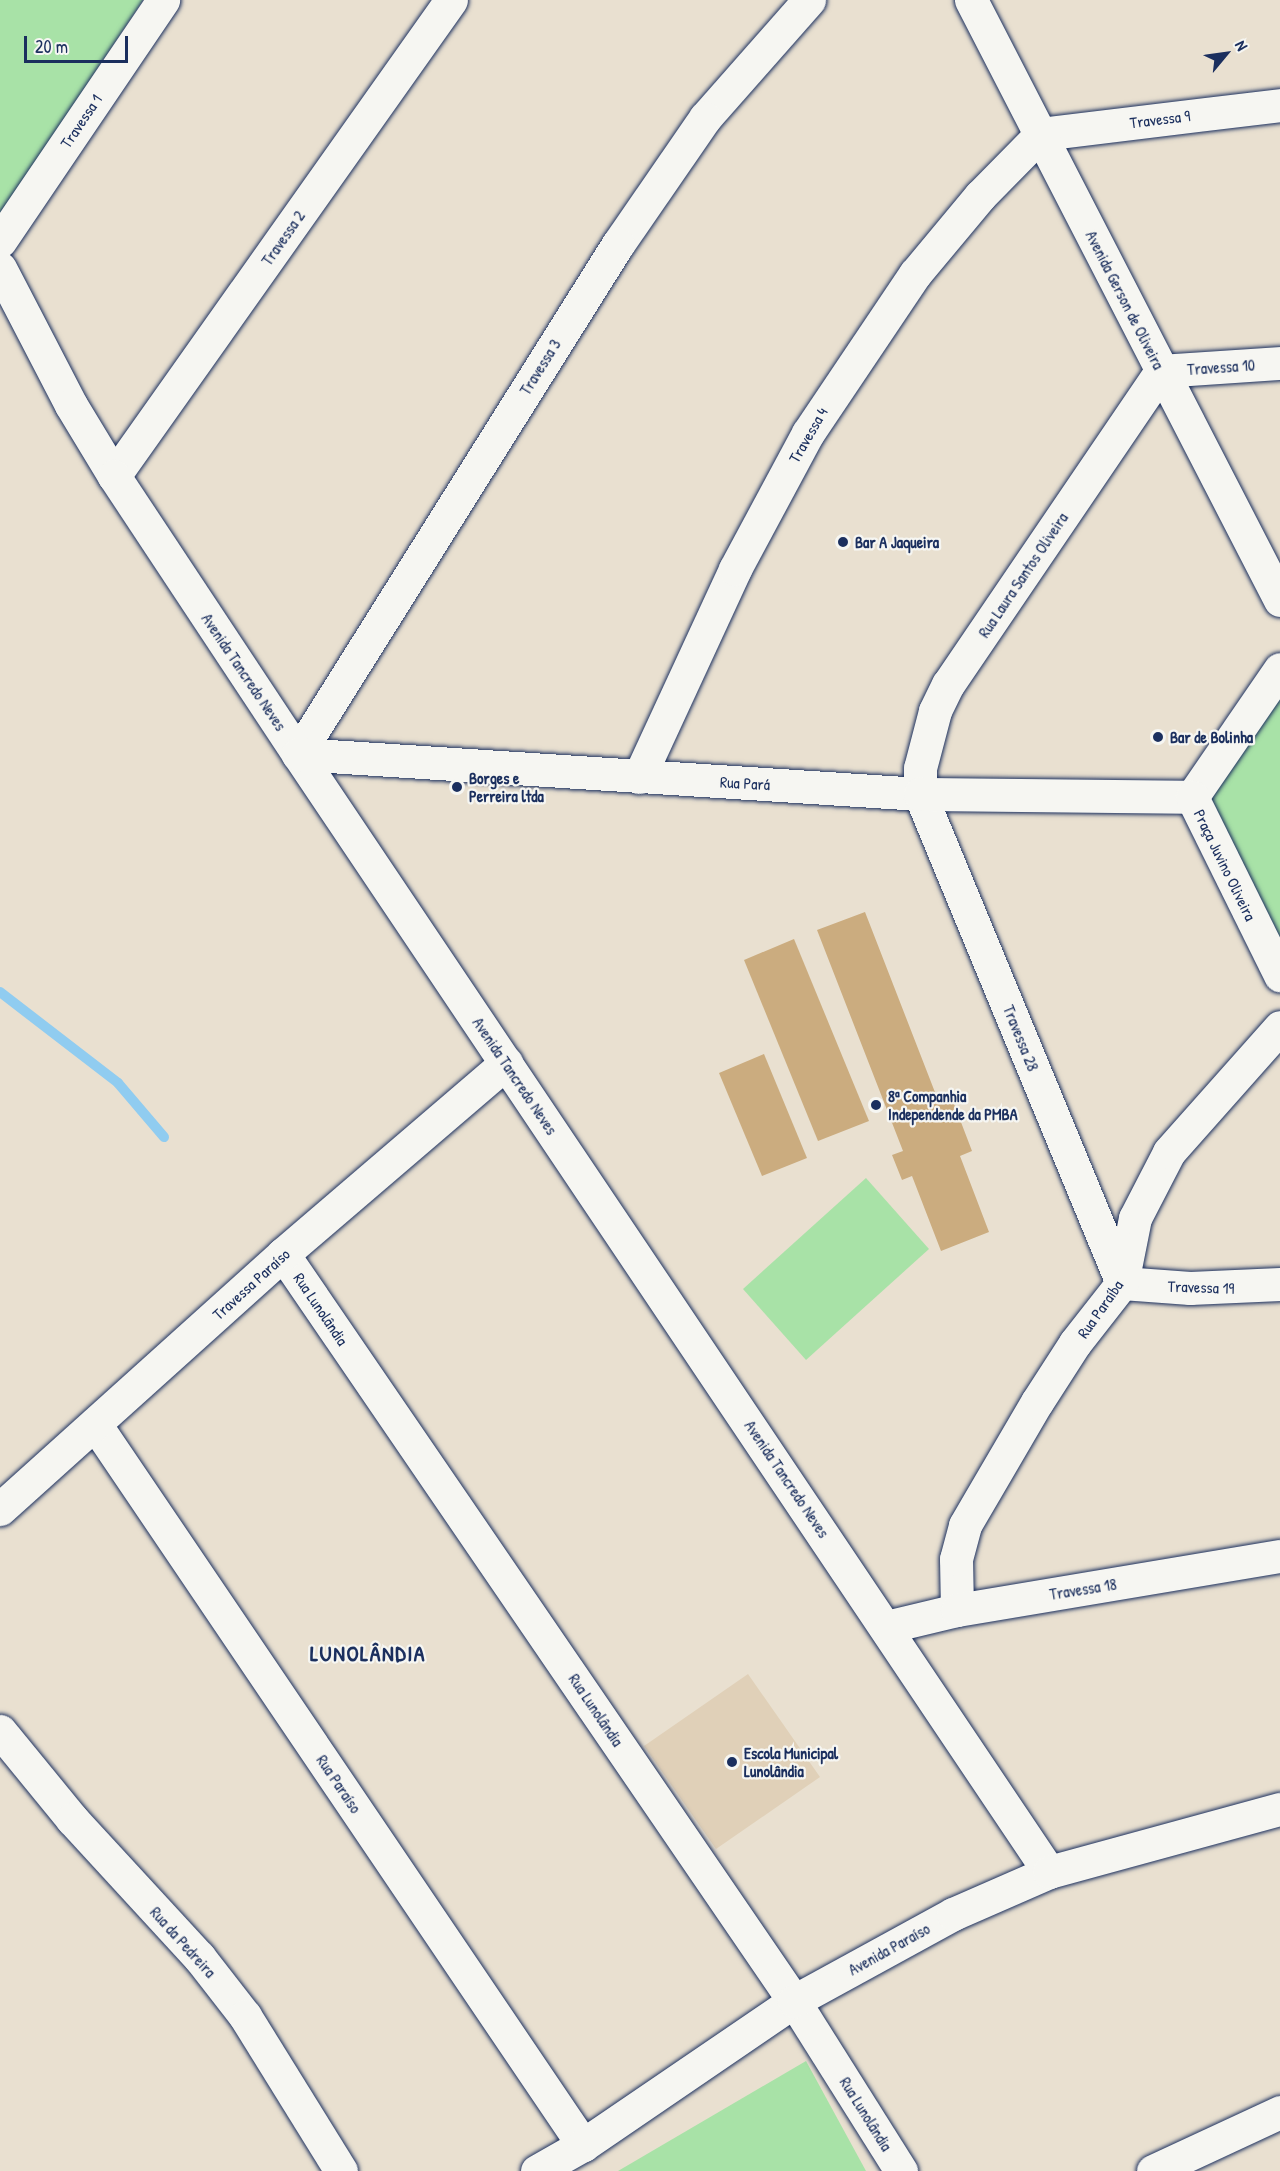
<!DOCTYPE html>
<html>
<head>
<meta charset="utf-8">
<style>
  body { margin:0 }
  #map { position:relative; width:1280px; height:2171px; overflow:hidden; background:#e9e0d0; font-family:"Patrick Hand",sans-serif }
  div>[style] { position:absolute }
  .built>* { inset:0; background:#e0d0b8 }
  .green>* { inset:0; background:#a8e2a7 }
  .stream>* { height:10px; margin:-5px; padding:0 5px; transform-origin:5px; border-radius:5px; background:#90ccf0 }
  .building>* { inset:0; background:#cbac7f }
  .roads { filter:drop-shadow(0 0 2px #1b2f5e) drop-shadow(0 0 2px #1b2f5e) }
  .street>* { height:33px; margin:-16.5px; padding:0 16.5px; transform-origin:16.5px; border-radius:16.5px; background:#f6f6f2 }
  .secondary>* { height:33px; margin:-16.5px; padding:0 16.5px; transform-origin:16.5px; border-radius:16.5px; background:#f6f6f2 }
  .dots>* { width:16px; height:16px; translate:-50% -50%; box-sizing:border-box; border:3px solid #f6f6f2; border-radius:50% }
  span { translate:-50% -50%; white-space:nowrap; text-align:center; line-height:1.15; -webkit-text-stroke:4.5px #f6f6f2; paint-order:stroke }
  .street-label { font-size:16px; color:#1b2f5e }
  .poi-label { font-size:16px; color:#1b2f5e; font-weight:700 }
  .left { translate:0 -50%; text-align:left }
  .district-label { font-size:22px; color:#1b2f5e; font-weight:700; letter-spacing:1.5px }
  .north { position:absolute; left:1196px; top:24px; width:60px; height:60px; -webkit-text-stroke:4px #f6f6f2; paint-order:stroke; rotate:61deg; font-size:16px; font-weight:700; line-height:24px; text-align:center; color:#1b2f5e }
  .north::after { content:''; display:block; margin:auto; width:21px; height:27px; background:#1b2f5e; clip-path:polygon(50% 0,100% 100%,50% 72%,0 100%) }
  .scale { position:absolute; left:24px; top:36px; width:104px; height:27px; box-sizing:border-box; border:3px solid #1b2f5e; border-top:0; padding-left:8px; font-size:18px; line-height:21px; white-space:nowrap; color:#1b2f5e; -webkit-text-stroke:4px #f6f6f2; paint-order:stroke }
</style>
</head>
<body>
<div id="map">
  <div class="built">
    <i style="clip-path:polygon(748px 1674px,820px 1777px,716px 1849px,644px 1746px)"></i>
  </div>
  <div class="green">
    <i style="clip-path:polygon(0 0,143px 0,0 215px)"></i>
    <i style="clip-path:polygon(1280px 679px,1280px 949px,1202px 797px)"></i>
    <i style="clip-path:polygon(866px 1178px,929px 1249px,806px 1360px,743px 1289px)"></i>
    <i style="clip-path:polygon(806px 2061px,866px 2171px,618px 2171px)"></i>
  </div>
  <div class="stream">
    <i style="left:0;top:992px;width:149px;rotate:37.6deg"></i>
    <i style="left:118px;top:1083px;width:71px;rotate:49.6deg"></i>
  </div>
  <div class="building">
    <i style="clip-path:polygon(865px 912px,938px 1100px,951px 1096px,972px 1151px,960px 1156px,989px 1232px,941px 1251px,912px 1176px,902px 1180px,892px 1155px,903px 1151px,817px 930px)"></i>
    <i style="clip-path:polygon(794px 939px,869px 1121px,818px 1141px,744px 960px)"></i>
    <i style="clip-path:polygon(764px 1054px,807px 1158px,762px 1176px,719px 1073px)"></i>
  </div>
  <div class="roads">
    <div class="street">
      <i style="left:809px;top:0;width:157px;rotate:131.4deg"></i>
      <i style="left:705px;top:118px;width:153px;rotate:124.6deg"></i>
      <i style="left:618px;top:244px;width:602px;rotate:122.11deg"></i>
      <i style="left:298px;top:754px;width:1347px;rotate:56.11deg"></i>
      <i style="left:0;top:241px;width:291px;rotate:-55.9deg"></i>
      <i style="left:1280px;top:363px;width:119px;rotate:176.2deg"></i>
      <i style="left:1161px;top:371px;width:379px;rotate:124.2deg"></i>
      <i style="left:948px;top:684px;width:30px;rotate:116deg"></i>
      <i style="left:935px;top:711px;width:59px;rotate:104.7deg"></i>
      <i style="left:920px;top:768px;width:26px;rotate:90deg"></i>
      <i style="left:920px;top:794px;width:529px;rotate:67.56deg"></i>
      <i style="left:1122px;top:1283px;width:68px;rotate:4.2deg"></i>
      <i style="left:1190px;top:1288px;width:90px;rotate:-2.5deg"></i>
      <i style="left:114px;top:476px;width:583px;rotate:-54.7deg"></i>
      <i style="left:639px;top:777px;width:229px;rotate:-65.2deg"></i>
      <i style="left:735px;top:569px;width:154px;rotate:-61.8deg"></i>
      <i style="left:808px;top:433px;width:192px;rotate:-56.1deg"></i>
      <i style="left:915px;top:274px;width:102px;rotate:-50.2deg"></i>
      <i style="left:980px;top:196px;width:87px;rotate:-45.5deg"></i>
      <i style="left:1041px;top:134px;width:241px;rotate:-6.9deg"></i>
      <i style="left:1192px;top:797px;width:155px;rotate:-55.5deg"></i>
      <i style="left:283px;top:1254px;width:905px;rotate:55.63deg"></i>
      <i style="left:794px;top:2001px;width:201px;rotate:57.8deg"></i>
      <i style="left:95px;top:1424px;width:871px;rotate:55.91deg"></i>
      <i style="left:0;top:1509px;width:381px;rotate:-42deg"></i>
      <i style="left:283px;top:1254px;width:294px;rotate:-40.6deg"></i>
      <i style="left:957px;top:1610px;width:51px;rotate:-91.1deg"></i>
      <i style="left:956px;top:1559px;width:35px;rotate:-75deg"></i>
      <i style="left:965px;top:1525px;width:143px;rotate:-59.7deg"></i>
      <i style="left:1037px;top:1402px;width:70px;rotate:-57.2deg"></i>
      <i style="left:1075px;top:1343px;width:76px;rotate:-51.9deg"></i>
      <i style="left:1122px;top:1283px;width:66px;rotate:-78.7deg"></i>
      <i style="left:1135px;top:1218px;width:74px;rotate:-62.7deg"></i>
      <i style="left:1169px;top:1152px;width:167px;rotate:-48.4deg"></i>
      <i style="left:886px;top:1627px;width:73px;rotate:-13.5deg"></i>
      <i style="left:957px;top:1610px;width:327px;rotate:-9.5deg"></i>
      <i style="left:0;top:1731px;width:114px;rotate:50.7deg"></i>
      <i style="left:72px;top:1819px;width:188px;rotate:47.4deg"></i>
      <i style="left:199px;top:1957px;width:75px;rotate:52.1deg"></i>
      <i style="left:245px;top:2016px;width:182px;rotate:58.2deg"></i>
      <i style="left:537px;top:2171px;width:53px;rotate:-29.5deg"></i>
      <i style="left:583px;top:2145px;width:255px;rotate:-34.3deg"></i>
      <i style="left:794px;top:2001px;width:181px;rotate:-28.7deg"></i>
      <i style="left:953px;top:1914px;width:105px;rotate:-23.6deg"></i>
      <i style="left:1049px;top:1872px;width:239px;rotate:-15.3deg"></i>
      <i style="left:1153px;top:2171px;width:140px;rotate:-24.9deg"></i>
    </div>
    <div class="secondary">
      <i style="left:971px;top:0;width:675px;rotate:62.75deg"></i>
      <i style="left:0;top:268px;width:154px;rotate:62.6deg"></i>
      <i style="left:71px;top:405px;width:83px;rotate:58.8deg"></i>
      <i style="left:114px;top:476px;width:333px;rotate:56.5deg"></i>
      <i style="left:298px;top:754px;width:623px;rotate:3.68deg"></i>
      <i style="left:920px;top:794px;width:272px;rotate:0.6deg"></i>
      <i style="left:1192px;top:797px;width:199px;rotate:63.7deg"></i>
    </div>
  </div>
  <div class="dots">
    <i style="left:843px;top:542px;background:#1b2f5e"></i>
    <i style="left:1158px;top:737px;background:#1b2f5e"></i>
    <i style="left:457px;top:787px;background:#1b2f5e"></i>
    <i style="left:876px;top:1105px;background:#1b2f5e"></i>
    <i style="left:732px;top:1762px;background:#1b2f5e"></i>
  </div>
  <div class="street-label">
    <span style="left:1160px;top:119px;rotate:-7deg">Travessa 9</span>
    <span style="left:81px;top:121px;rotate:-56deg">Travessa 1</span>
    <span style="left:283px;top:238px;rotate:-55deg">Travessa 2</span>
    <span style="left:1125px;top:300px;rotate:63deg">Avenida Gerson de Oliveira</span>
    <span style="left:540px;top:367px;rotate:-58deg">Travessa 3</span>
    <span style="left:1221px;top:367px;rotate:-4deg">Travessa 10</span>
    <span style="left:808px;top:435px;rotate:-60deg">Travessa 4</span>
    <span style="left:1023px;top:575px;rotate:-56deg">Rua Laura Santos Oliveira</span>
    <span style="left:244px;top:672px;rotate:56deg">Avenida Tancredo Neves</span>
    <span style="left:745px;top:783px;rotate:3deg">Rua Pará</span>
    <span style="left:1225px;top:865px;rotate:64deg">Praça Juvino Oliveira</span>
    <span style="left:1021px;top:1038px;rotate:68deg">Travessa 28</span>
    <span style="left:515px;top:1076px;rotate:56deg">Avenida Tancredo Neves</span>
    <span style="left:251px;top:1284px;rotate:-42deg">Travessa Paraíso</span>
    <span style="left:1201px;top:1287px;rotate:2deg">Travessa 19</span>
    <span style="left:321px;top:1309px;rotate:56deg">Rua Lunolândia</span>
    <span style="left:1100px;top:1309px;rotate:-55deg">Rua Paraíba</span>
    <span style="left:787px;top:1479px;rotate:56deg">Avenida Tancredo Neves</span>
    <span style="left:1083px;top:1589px;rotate:-9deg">Travessa 18</span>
    <span style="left:596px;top:1710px;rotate:56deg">Rua Lunolândia</span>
    <span style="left:339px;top:1784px;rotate:56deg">Rua Paraíso</span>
    <span style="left:183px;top:1942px;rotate:48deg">Rua da Pedreira</span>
    <span style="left:889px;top:1949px;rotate:-29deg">Avenida Paraíso</span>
    <span style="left:866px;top:2114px;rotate:58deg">Rua Lunolândia</span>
  </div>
  <div class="poi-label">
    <span class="left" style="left:855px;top:542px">Bar A Jaqueira</span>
    <span class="left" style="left:1170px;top:737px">Bar de Bolinha</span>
    <span class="left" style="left:469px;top:787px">Borges e<br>Perreira ltda</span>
    <span class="left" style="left:888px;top:1105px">8ª Companhia<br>Independende da PMBA</span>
    <span class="left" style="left:744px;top:1762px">Escola Municipal<br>Lunolândia</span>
  </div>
  <div class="district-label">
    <span style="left:368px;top:1654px">LUNOLÂNDIA</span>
  </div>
  <div class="north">N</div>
  <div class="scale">20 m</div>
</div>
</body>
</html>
